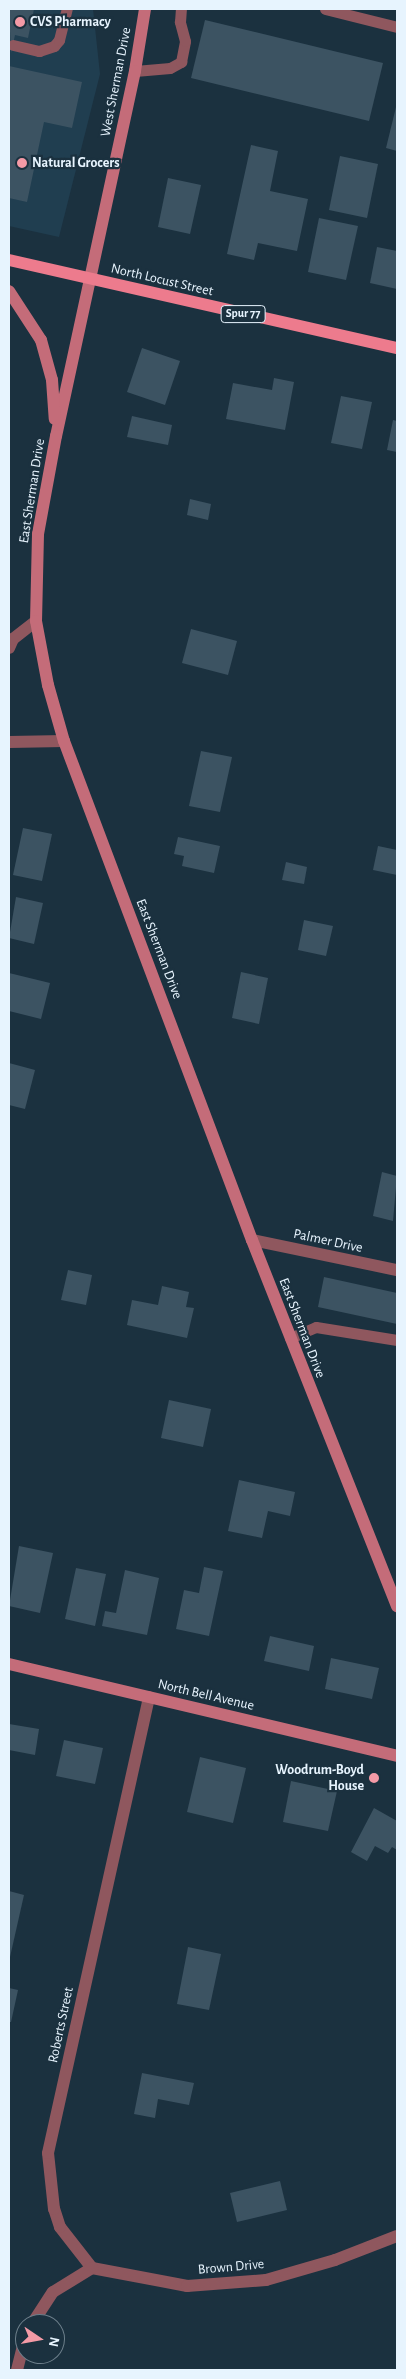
<!DOCTYPE html>
<html>
<head>
<meta charset="utf-8">
<style>
  body { margin:0 }
  #map { position:relative; width:406px; height:2379px; overflow:hidden; background:#1b313f; font-family:"Alegreya Sans",sans-serif }
  div>[style] { position:absolute }
  .built>* { inset:0; background:#203e50 }
  .building>* { inset:0; background:#3c5362 }
  .service>* { height:11px; margin:-5.5px; padding:0 5.5px; transform-origin:5.5px; border-radius:5.5px; background:#8f575e }
  .minor>* { height:12px; margin:-6px; padding:0 6px; transform-origin:6px; border-radius:6px; background:#8f575e }
  .secondary>* { height:12px; margin:-6px; padding:0 6px; transform-origin:6px; border-radius:6px; background:#c46c79 }
  .primary>* { height:12px; margin:-6px; padding:0 6px; transform-origin:6px; border-radius:6px; background:#ed7b8d }
  .dots>* { width:14px; height:14px; translate:-50% -50%; box-sizing:border-box; border:2px solid #1b313f; border-radius:50% }
  span { translate:-50% -50%; white-space:nowrap; text-align:center; line-height:1.15; -webkit-text-stroke:4.5px #1b313f; paint-order:stroke }
  .shield-label span { padding:1px 4px; background:#1b313f; border:1px solid; border-radius:4px; -webkit-text-stroke-width:0 }
  .shield-label { font-size:12px; color:#e7f4fe; font-weight:700 }
  .poi-label { font-size:14px; color:#e7f4fe; font-weight:700 }
  .left { translate:0 -50%; text-align:left }
  .right { translate:-100% -50%; text-align:right }
  .street-label { font-size:14px; color:#e7f4fe }
  .frame { position:absolute; inset:0; border:10px solid #e7f4fe; pointer-events:none }
  .north { position:absolute; left:15px; top:2314px; width:50px; height:50px; box-sizing:border-box; background:#1b313f; border:1px solid #6d7f8b; border-radius:50%; rotate:102deg; font-size:14px; font-weight:700; line-height:20px; text-align:center; color:#e7f4fe }
  .north::after { content:''; display:block; margin:auto; width:18px; height:22px; background:#f49aa6; clip-path:polygon(50% 0,100% 100%,50% 72%,0 100%) }
</style>
</head>
<body>
<div id="map">
  <div class="built">
    <i style="clip-path:polygon(9px 9px,93px 9px,100px 74px,59px 237px,9px 226px)"></i>
  </div>
  <div class="building">
    <i style="clip-path:polygon(9px 9px,34px 9px,28px 38px,15px 35px,11px 53px)"></i>
    <i style="clip-path:polygon(205px 20px,383px 63px,369px 121px,191px 78px)"></i>
    <i style="clip-path:polygon(9px 66px,82px 82px,72px 128px,44px 122px,27px 202px,9px 198px)"></i>
    <i style="clip-path:polygon(397px 103px,397px 151px,386px 148px)"></i>
    <i style="clip-path:polygon(251px 145px,278px 151px,270px 191px,308px 199px,297px 251px,258px 243px,254px 260px,227px 254px)"></i>
    <i style="clip-path:polygon(340px 156px,378px 164px,367px 218px,329px 210px)"></i>
    <i style="clip-path:polygon(168px 178px,201px 185px,190px 234px,158px 227px)"></i>
    <i style="clip-path:polygon(319px 218px,358px 226px,346px 280px,308px 272px)"></i>
    <i style="clip-path:polygon(377px 247px,397px 251px,397px 289px,370px 283px)"></i>
    <i style="clip-path:polygon(142px 348px,180px 361px,165px 405px,127px 392px)"></i>
    <i style="clip-path:polygon(274px 378px,294px 382px,285px 430px,226px 419px,233px 383px,272px 390px)"></i>
    <i style="clip-path:polygon(341px 396px,372px 402px,362px 449px,331px 443px)"></i>
    <i style="clip-path:polygon(132px 416px,172px 425px,168px 445px,127px 437px)"></i>
    <i style="clip-path:polygon(393px 420px,397px 421px,397px 452px,387px 450px)"></i>
    <i style="clip-path:polygon(190px 499px,211px 504px,208px 520px,187px 515px)"></i>
    <i style="clip-path:polygon(191px 629px,237px 641px,228px 675px,182px 663px)"></i>
    <i style="clip-path:polygon(201px 751px,232px 757px,220px 812px,189px 806px)"></i>
    <i style="clip-path:polygon(23px 828px,52px 834px,42px 881px,13px 875px)"></i>
    <i style="clip-path:polygon(178px 837px,220px 846px,214px 873px,182px 866px,184px 856px,174px 854px)"></i>
    <i style="clip-path:polygon(378px 846px,397px 850px,397px 875px,373px 870px)"></i>
    <i style="clip-path:polygon(286px 862px,307px 867px,304px 884px,282px 880px)"></i>
    <i style="clip-path:polygon(16px 897px,43px 903px,34px 944px,9px 938px)"></i>
    <i style="clip-path:polygon(304px 920px,333px 926px,326px 956px,298px 950px)"></i>
    <i style="clip-path:polygon(241px 972px,268px 978px,259px 1024px,232px 1018px)"></i>
    <i style="clip-path:polygon(9px 973px,50px 983px,41px 1019px,9px 1011px)"></i>
    <i style="clip-path:polygon(9px 1063px,35px 1070px,25px 1109px,9px 1105px)"></i>
    <i style="clip-path:polygon(382px 1172px,397px 1176px,393px 1221px,373px 1216px)"></i>
    <i style="clip-path:polygon(68px 1270px,92px 1275px,86px 1305px,61px 1300px)"></i>
    <i style="clip-path:polygon(324px 1277px,397px 1293px,397px 1324px,318px 1307px)"></i>
    <i style="clip-path:polygon(162px 1286px,189px 1292px,186px 1307px,194px 1308px,187px 1338px,127px 1325px,132px 1300px,158px 1305px)"></i>
    <i style="clip-path:polygon(169px 1400px,211px 1409px,203px 1447px,161px 1438px)"></i>
    <i style="clip-path:polygon(239px 1480px,295px 1492px,290px 1516px,268px 1511px,262px 1538px,228px 1531px)"></i>
    <i style="clip-path:polygon(19px 1546px,53px 1553px,40px 1613px,9px 1606px)"></i>
    <i style="clip-path:polygon(204px 1567px,223px 1571px,209px 1636px,176px 1629px,184px 1590px,199px 1593px)"></i>
    <i style="clip-path:polygon(76px 1568px,106px 1574px,95px 1626px,65px 1619px)"></i>
    <i style="clip-path:polygon(125px 1570px,159px 1578px,147px 1635px,102px 1626px,105px 1611px,116px 1613px)"></i>
    <i style="clip-path:polygon(270px 1636px,314px 1646px,309px 1671px,264px 1661px)"></i>
    <i style="clip-path:polygon(331px 1658px,379px 1668px,372px 1699px,325px 1689px)"></i>
    <i style="clip-path:polygon(9px 1724px,39px 1729px,35px 1755px,9px 1750px)"></i>
    <i style="clip-path:polygon(64px 1740px,103px 1748px,95px 1784px,56px 1776px)"></i>
    <i style="clip-path:polygon(200px 1757px,246px 1768px,233px 1823px,187px 1812px)"></i>
    <i style="clip-path:polygon(291px 1781px,337px 1791px,328px 1831px,283px 1822px)"></i>
    <i style="clip-path:polygon(374px 1808px,397px 1821px,397px 1850px,392px 1847px,388px 1853px,375px 1846px,367px 1861px,351px 1852px)"></i>
    <i style="clip-path:polygon(9px 1891px,24px 1895px,10px 1957px,9px 1957px)"></i>
    <i style="clip-path:polygon(188px 1947px,221px 1954px,209px 2010px,177px 2004px)"></i>
    <i style="clip-path:polygon(9px 1988px,18px 1990px,11px 2022px,9px 2022px)"></i>
    <i style="clip-path:polygon(142px 2073px,194px 2083px,189px 2105px,158px 2099px,155px 2118px,134px 2114px)"></i>
    <i style="clip-path:polygon(280px 2181px,287px 2210px,237px 2222px,230px 2193px)"></i>
  </div>
  <div class="service">
    <i style="left:325px;top:9px;width:74px;rotate:14deg"></i>
    <i style="left:13px;top:45px;width:27px;rotate:13deg"></i>
    <i style="left:39px;top:51px;width:16px;rotate:-18deg"></i>
    <i style="left:54px;top:46px;width:8px;rotate:-50deg"></i>
    <i style="left:59px;top:40px;width:32px;rotate:-76deg"></i>
    <i style="left:135px;top:71px;width:35px;rotate:-5deg"></i>
    <i style="left:170px;top:68px;width:13px;rotate:-29deg"></i>
    <i style="left:181px;top:62px;width:21px;rotate:-79deg"></i>
    <i style="left:185px;top:41px;width:20px;rotate:-105deg"></i>
    <i style="left:180px;top:22px;width:13px;rotate:-86deg"></i>
    <i style="left:290px;top:1338px;width:28px;rotate:-23deg"></i>
    <i style="left:316px;top:1327px;width:82px;rotate:9.1deg"></i>
  </div>
  <div class="minor">
    <i style="left:9px;top:648px;width:10px;rotate:-66deg"></i>
    <i style="left:13px;top:639px;width:29px;rotate:-38deg"></i>
    <i style="left:9px;top:742px;width:55px;rotate:-1deg"></i>
    <i style="left:252px;top:1240px;width:148px;rotate:11.7deg"></i>
    <i style="left:92px;top:2268px;width:52px;rotate:-128deg"></i>
    <i style="left:60px;top:2227px;width:19px;rotate:-108deg"></i>
    <i style="left:54px;top:2209px;width:56px;rotate:-96.1deg"></i>
    <i style="left:48px;top:2153px;width:467px;rotate:-77.5deg"></i>
    <i style="left:92px;top:2268px;width:97px;rotate:10.7deg"></i>
    <i style="left:187px;top:2286px;width:79px;rotate:-4.3deg"></i>
    <i style="left:266px;top:2280px;width:72px;rotate:-16.2deg"></i>
    <i style="left:335px;top:2260px;width:66px;rotate:-21.2deg"></i>
    <i style="left:32px;top:2324px;width:38px;rotate:-57deg"></i>
    <i style="left:53px;top:2292px;width:46px;rotate:-31.6deg"></i>
    <i style="left:17px;top:2370px;width:32px;rotate:-76deg"></i>
  </div>
  <div class="secondary">
    <i style="left:145px;top:9px;width:63px;rotate:99.2deg"></i>
    <i style="left:135px;top:71px;width:373px;rotate:102.2deg"></i>
    <i style="left:56px;top:436px;width:100px;rotate:100.4deg"></i>
    <i style="left:38px;top:534px;width:87px;rotate:91.3deg"></i>
    <i style="left:36px;top:621px;width:65px;rotate:79.4deg"></i>
    <i style="left:48px;top:685px;width:58px;rotate:74.1deg"></i>
    <i style="left:64px;top:741px;width:533px;rotate:69.36deg"></i>
    <i style="left:252px;top:1240px;width:394px;rotate:68.4deg"></i>
    <i style="left:9px;top:291px;width:59px;rotate:56.9deg"></i>
    <i style="left:41px;top:340px;width:41px;rotate:74.6deg"></i>
    <i style="left:52px;top:380px;width:39px;rotate:86deg"></i>
    <i style="left:9px;top:1664px;width:399px;rotate:13.3deg"></i>
  </div>
  <div class="primary">
    <i style="left:9px;top:260px;width:398px;rotate:12.8deg"></i>
  </div>
  <div class="dots">
    <i style="left:20px;top:22px;background:#f49aa6"></i>
    <i style="left:22px;top:163px;background:#f49aa6"></i>
    <i style="left:374px;top:1778px;background:#f49aa6"></i>
  </div>
  <div class="shield-label">
    <span style="left:243px;top:314px">Spur 77</span>
  </div>
  <div class="poi-label">
    <span class="left" style="left:30px;top:22px">CVS Pharmacy</span>
    <span class="left" style="left:32px;top:163px">Natural Grocers</span>
    <span class="right" style="left:364px;top:1778px">Woodrum-Boyd<br>House</span>
  </div>
  <div class="street-label">
    <span style="left:116px;top:82px;rotate:-79deg">West Sherman Drive</span>
    <span style="left:162px;top:280px;rotate:13deg">North Locust Street</span>
    <span style="left:32px;top:491px;rotate:-81deg">East Sherman Drive</span>
    <span style="left:159px;top:949px;rotate:69deg">East Sherman Drive</span>
    <span style="left:328px;top:1241px;rotate:12deg">Palmer Drive</span>
    <span style="left:302px;top:1328px;rotate:69deg">East Sherman Drive</span>
    <span style="left:206px;top:1695px;rotate:13deg">North Bell Avenue</span>
    <span style="left:61px;top:2025px;rotate:-78deg">Roberts Street</span>
    <span style="left:231px;top:2267px;rotate:-5deg">Brown Drive</span>
  </div>
  <div class="frame"></div>
  <div class="north">N</div>
</div>
</body>
</html>
